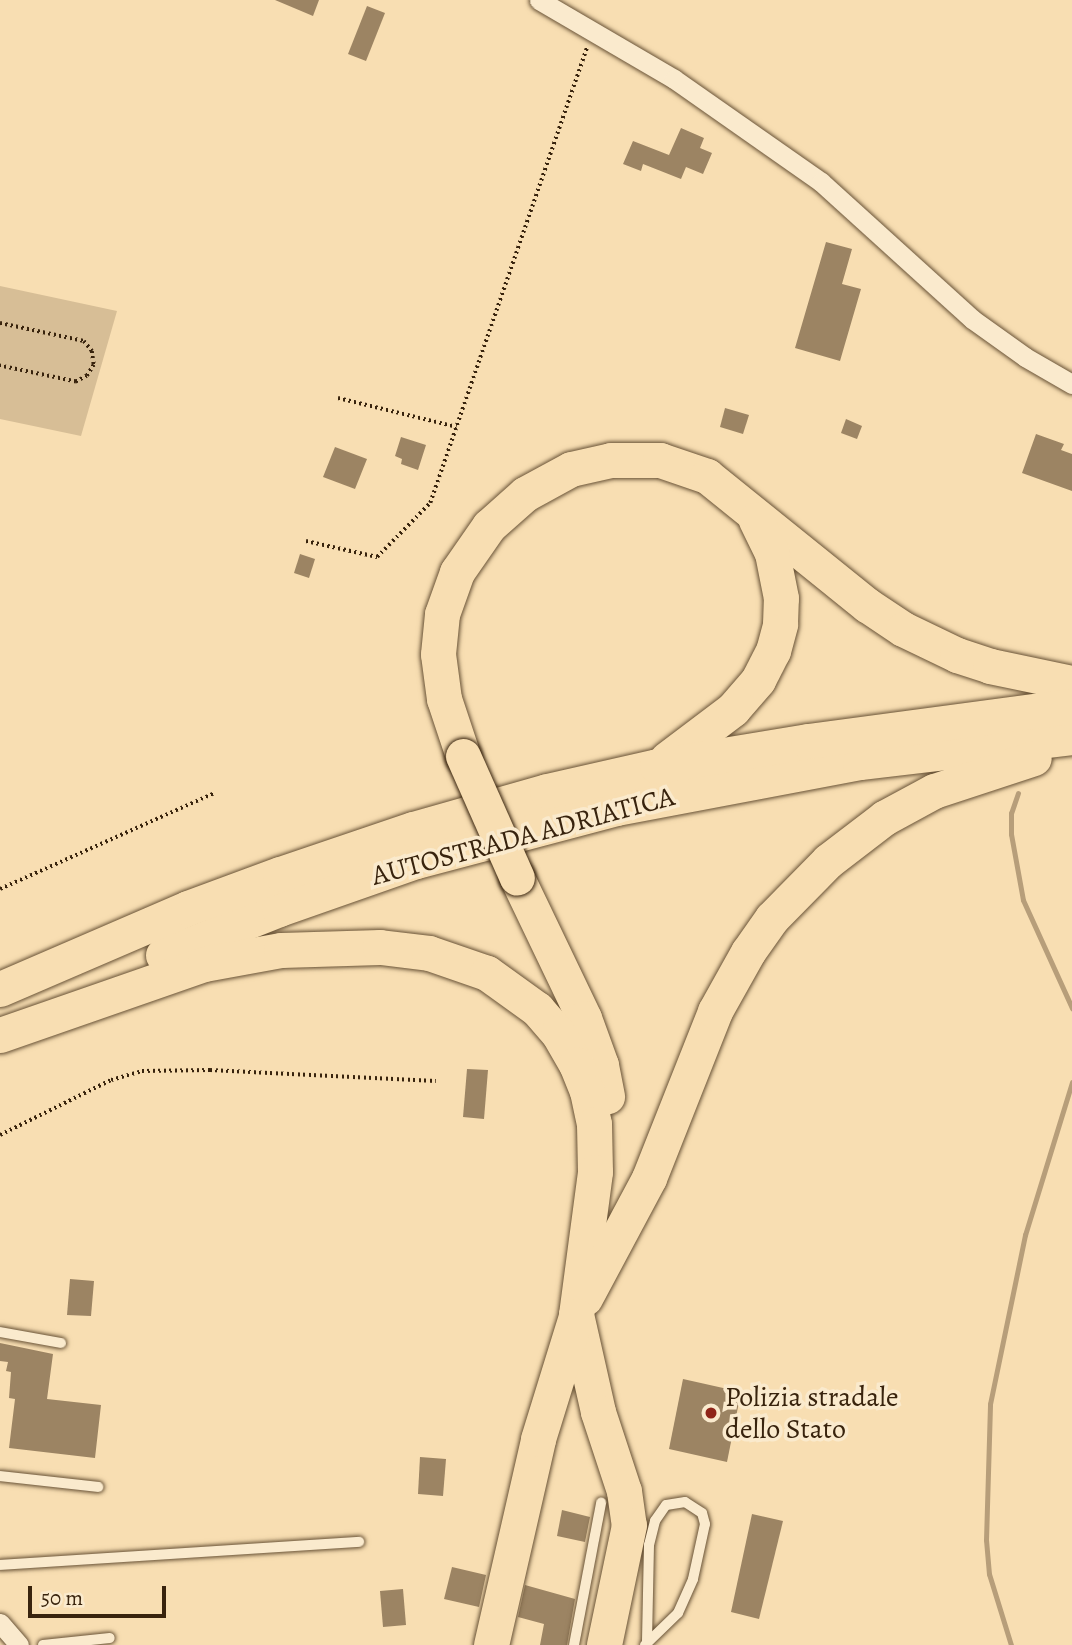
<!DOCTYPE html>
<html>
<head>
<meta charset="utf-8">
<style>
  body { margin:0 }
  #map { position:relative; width:1072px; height:1645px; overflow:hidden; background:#f8deb2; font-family:Alegreya,serif }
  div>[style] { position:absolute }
  .green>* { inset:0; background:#d7be96 }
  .stream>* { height:5px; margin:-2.5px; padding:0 2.5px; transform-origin:2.5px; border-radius:2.5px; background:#b79e7a }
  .building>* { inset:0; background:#9c8463 }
  .path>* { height:3.5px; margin-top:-1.75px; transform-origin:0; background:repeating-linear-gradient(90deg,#38230d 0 2px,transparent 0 5.5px) }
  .roads { filter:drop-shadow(0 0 2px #685236) drop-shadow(0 0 2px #685236) }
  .service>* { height:10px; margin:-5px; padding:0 5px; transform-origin:5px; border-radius:5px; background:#faeacd }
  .minor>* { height:19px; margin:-9.5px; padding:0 9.5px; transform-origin:9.5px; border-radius:9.5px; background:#faeacd }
  .motorway>* { height:35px; margin:-17.5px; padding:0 17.5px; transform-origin:17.5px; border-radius:17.5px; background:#f8deb2 }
  .bridges { filter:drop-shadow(0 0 2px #38230d) drop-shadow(0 0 2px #38230d) }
  .motorway-bridge>* { height:35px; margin:-17.5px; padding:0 17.5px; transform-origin:17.5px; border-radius:17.5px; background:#f8deb2 }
  .dots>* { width:19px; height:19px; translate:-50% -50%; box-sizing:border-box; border:4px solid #faeacd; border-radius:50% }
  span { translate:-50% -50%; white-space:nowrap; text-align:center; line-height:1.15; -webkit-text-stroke:7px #faeacd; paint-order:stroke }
  .street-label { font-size:28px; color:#38230d }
  .poi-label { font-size:28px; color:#38230d }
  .left { translate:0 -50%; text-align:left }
  .scale { position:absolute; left:28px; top:1586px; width:138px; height:32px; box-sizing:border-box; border:4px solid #38230d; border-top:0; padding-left:9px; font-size:21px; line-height:24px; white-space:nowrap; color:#38230d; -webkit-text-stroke:5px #faeacd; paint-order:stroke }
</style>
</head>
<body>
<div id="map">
  <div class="green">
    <i style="clip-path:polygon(0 286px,117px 311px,81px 436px,0 419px)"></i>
  </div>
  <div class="stream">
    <i style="left:1018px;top:793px;width:21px;rotate:109deg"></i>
    <i style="left:1011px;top:813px;width:21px;rotate:90deg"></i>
    <i style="left:1011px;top:834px;width:67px;rotate:79.7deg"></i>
    <i style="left:1023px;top:900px;width:119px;rotate:65.6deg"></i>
    <i style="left:1011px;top:1645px;width:74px;rotate:-107.2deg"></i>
    <i style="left:989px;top:1574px;width:34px;rotate:-95deg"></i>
    <i style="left:986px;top:1540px;width:136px;rotate:-88.3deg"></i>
    <i style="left:990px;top:1404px;width:173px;rotate:-78.3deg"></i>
    <i style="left:1025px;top:1235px;width:160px;rotate:-72.9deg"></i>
  </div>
  <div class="building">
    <i style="clip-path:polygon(275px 0,319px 0,313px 16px)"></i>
    <i style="clip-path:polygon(367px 6px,385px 13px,366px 61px,348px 54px)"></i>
    <i style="clip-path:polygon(681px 128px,704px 138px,700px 148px,712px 153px,703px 174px,686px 167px,681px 179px,643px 164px,641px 171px,623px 164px,633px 141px,669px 155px)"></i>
    <i style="clip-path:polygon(826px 242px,852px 249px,842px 284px,861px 289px,840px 361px,795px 348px)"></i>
    <i style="clip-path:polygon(725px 408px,749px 415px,743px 434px,720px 427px)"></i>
    <i style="clip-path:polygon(846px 419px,862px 426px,857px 439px,841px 433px)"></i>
    <i style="clip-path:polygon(1036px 434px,1064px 444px,1061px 450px,1072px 454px,1072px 491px,1022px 473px)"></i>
    <i style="clip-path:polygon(401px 437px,426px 445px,418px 470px,401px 464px,402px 459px,395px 456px)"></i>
    <i style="clip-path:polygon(335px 447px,367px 459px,355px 489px,323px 477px)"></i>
    <i style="clip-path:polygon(300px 554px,315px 559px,309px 578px,294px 573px)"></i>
    <i style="clip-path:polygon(467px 1069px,488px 1070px,484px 1119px,463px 1117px)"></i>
    <i style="clip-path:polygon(70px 1279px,94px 1281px,91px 1316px,67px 1315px)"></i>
    <i style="clip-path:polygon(0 1343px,53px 1354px,47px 1399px,101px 1405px,95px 1458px,9px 1448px,15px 1399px,9px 1398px,11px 1372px,6px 1371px,8px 1362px,0 1361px)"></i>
    <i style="clip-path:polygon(683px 1379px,741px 1392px,727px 1462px,669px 1449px)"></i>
    <i style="clip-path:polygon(420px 1457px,446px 1459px,443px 1496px,418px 1494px)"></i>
    <i style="clip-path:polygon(562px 1510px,590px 1517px,585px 1542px,557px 1536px)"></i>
    <i style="clip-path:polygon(752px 1514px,783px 1521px,759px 1619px,731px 1612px)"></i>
    <i style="clip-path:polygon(452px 1567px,486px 1575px,479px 1607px,444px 1599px)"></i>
    <i style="clip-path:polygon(525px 1585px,575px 1599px,567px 1645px,540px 1645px,544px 1624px,518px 1617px)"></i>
    <i style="clip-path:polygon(403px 1589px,406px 1625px,383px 1627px,380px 1591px)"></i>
  </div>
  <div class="path">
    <i style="left:0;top:323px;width:86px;rotate:12.1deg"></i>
    <i style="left:84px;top:341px;width:13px;rotate:51deg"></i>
    <i style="left:92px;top:351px;width:14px;rotate:82deg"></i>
    <i style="left:94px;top:365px;width:13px;rotate:122deg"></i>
    <i style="left:87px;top:376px;width:13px;rotate:151deg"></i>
    <i style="left:76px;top:382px;width:78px;rotate:-168.1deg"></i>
    <i style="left:338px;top:398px;width:122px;rotate:13.7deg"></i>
    <i style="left:306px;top:541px;width:73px;rotate:12.7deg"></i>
    <i style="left:377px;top:557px;width:76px;rotate:-45.5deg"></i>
    <i style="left:430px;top:503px;width:482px;rotate:-71deg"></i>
    <i style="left:0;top:889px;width:235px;rotate:-24.1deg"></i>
    <i style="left:0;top:1135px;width:124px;rotate:-26.4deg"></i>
    <i style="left:111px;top:1080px;width:32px;rotate:-16deg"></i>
    <i style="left:142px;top:1071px;width:68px;rotate:-0.8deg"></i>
    <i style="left:210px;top:1070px;width:226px;rotate:2.8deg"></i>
  </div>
  <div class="roads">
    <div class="service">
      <i style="left:0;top:1332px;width:62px;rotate:10.2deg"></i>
      <i style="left:0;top:1476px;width:99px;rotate:6.4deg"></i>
      <i style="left:0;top:1565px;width:360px;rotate:-3.7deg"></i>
      <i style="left:43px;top:1645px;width:67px;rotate:-6deg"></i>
      <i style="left:574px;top:1645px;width:145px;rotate:-79.2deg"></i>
      <i style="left:645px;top:1645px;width:46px;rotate:-44.1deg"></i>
      <i style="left:678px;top:1613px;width:37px;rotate:-66deg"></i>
      <i style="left:693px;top:1579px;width:56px;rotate:-77.7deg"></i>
      <i style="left:705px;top:1524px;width:11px;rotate:-105deg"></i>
      <i style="left:702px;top:1513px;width:20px;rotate:-147deg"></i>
      <i style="left:685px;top:1502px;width:19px;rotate:171deg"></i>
      <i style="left:666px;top:1505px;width:19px;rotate:125deg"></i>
      <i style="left:655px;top:1521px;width:25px;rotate:104deg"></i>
      <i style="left:649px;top:1545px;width:97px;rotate:91.2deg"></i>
    </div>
    <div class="minor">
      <i style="left:539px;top:0;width:156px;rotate:30.3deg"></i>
      <i style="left:674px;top:79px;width:179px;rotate:35deg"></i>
      <i style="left:821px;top:182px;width:204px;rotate:42.2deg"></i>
      <i style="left:972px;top:319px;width:65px;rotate:35.6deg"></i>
      <i style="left:1025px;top:357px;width:54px;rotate:29.9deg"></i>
      <i style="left:0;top:1623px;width:29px;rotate:49deg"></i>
    </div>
    <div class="motorway">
      <i style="left:463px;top:756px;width:60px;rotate:-108.4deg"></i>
      <i style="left:444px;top:699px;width:45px;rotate:-97.6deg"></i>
      <i style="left:438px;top:654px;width:40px;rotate:-84.3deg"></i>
      <i style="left:442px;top:614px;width:45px;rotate:-70.3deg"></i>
      <i style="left:457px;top:572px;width:56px;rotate:-55.2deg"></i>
      <i style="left:489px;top:526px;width:48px;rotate:-41.6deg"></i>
      <i style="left:525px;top:494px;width:52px;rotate:-28.5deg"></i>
      <i style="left:571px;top:469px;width:41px;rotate:-12.7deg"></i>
      <i style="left:611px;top:460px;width:49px"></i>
      <i style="left:660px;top:460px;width:50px;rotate:18.8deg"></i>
      <i style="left:707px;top:476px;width:206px;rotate:38.9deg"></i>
      <i style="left:867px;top:605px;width:43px;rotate:33.7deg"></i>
      <i style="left:903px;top:629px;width:60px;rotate:25.7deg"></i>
      <i style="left:957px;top:655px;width:35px;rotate:18deg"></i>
      <i style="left:990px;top:666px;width:84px;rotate:11.7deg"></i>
      <i style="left:667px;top:759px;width:83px;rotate:-37.1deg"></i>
      <i style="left:733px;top:709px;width:38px;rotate:-49deg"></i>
      <i style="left:758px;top:680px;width:33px;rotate:-63deg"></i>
      <i style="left:773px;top:651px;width:28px;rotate:-75deg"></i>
      <i style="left:780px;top:624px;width:26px;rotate:-88deg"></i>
      <i style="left:781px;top:598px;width:46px;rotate:-101.3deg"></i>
      <i style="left:772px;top:553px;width:37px;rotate:-116deg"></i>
      <i style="left:517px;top:878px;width:155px;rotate:64.4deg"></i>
      <i style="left:584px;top:1018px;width:50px;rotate:70.1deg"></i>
      <i style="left:601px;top:1065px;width:32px;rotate:79deg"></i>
      <i style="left:163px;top:955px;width:125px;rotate:-21.6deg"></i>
      <i style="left:279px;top:909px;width:145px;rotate:-19.3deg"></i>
      <i style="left:416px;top:861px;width:207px;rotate:-14.8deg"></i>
      <i style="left:616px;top:808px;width:248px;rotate:-10.7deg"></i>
      <i style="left:860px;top:762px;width:213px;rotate:-6.7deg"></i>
      <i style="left:0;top:989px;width:205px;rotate:-23.3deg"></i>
      <i style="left:188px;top:908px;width:98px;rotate:-20.3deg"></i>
      <i style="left:280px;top:874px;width:140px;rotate:-18.7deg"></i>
      <i style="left:413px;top:829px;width:139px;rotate:-15.8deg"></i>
      <i style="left:547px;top:791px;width:113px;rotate:-12.8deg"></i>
      <i style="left:657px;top:766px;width:153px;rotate:-9.4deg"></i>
      <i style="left:808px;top:741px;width:266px;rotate:-7.6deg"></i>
      <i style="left:0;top:1035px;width:216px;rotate:-19.2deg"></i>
      <i style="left:204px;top:964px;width:78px;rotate:-10.3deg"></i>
      <i style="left:281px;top:950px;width:99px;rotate:-1.7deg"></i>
      <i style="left:380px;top:947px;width:49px;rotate:7deg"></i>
      <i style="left:429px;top:953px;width:61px;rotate:19deg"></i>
      <i style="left:487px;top:973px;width:62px;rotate:35.8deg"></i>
      <i style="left:537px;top:1009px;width:32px;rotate:49deg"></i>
      <i style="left:558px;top:1033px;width:36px;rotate:60deg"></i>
      <i style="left:576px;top:1064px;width:29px;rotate:68deg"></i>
      <i style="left:587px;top:1091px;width:34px;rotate:78deg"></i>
      <i style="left:594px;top:1124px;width:48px;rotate:88.8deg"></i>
      <i style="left:595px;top:1172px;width:143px;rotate:97.6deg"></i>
      <i style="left:576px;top:1314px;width:100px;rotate:77.3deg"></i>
      <i style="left:598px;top:1412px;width:83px;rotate:71.8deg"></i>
      <i style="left:624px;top:1491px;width:34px;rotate:82deg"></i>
      <i style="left:629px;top:1525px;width:123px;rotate:101.8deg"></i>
      <i style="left:585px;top:1298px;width:136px;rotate:-61.9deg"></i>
      <i style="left:649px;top:1178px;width:180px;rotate:-68.4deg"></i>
      <i style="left:715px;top:1011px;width:68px;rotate:-60.8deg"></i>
      <i style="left:748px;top:952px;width:42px;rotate:-54.8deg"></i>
      <i style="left:772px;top:918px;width:80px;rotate:-45.5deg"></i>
      <i style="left:828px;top:861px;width:71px;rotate:-37.5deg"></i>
      <i style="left:884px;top:818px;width:57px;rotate:-28.4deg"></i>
      <i style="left:934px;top:791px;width:105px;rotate:-18.3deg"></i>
      <i style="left:491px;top:1645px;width:211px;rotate:-77.1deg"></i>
      <i style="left:538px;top:1439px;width:129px;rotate:-72.8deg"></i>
    </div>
  </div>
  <div class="bridges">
    <div class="motorway-bridge">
      <i style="left:463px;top:756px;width:133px;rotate:66.1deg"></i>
    </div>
  </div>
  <div class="dots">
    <i style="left:711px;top:1413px;background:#8f2418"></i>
  </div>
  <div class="street-label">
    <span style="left:523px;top:836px;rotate:-15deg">AUTOSTRADA ADRIATICA</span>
  </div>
  <div class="poi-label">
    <span class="left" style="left:725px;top:1413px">Polizia stradale<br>dello Stato</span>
  </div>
  <div class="scale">50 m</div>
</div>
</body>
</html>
